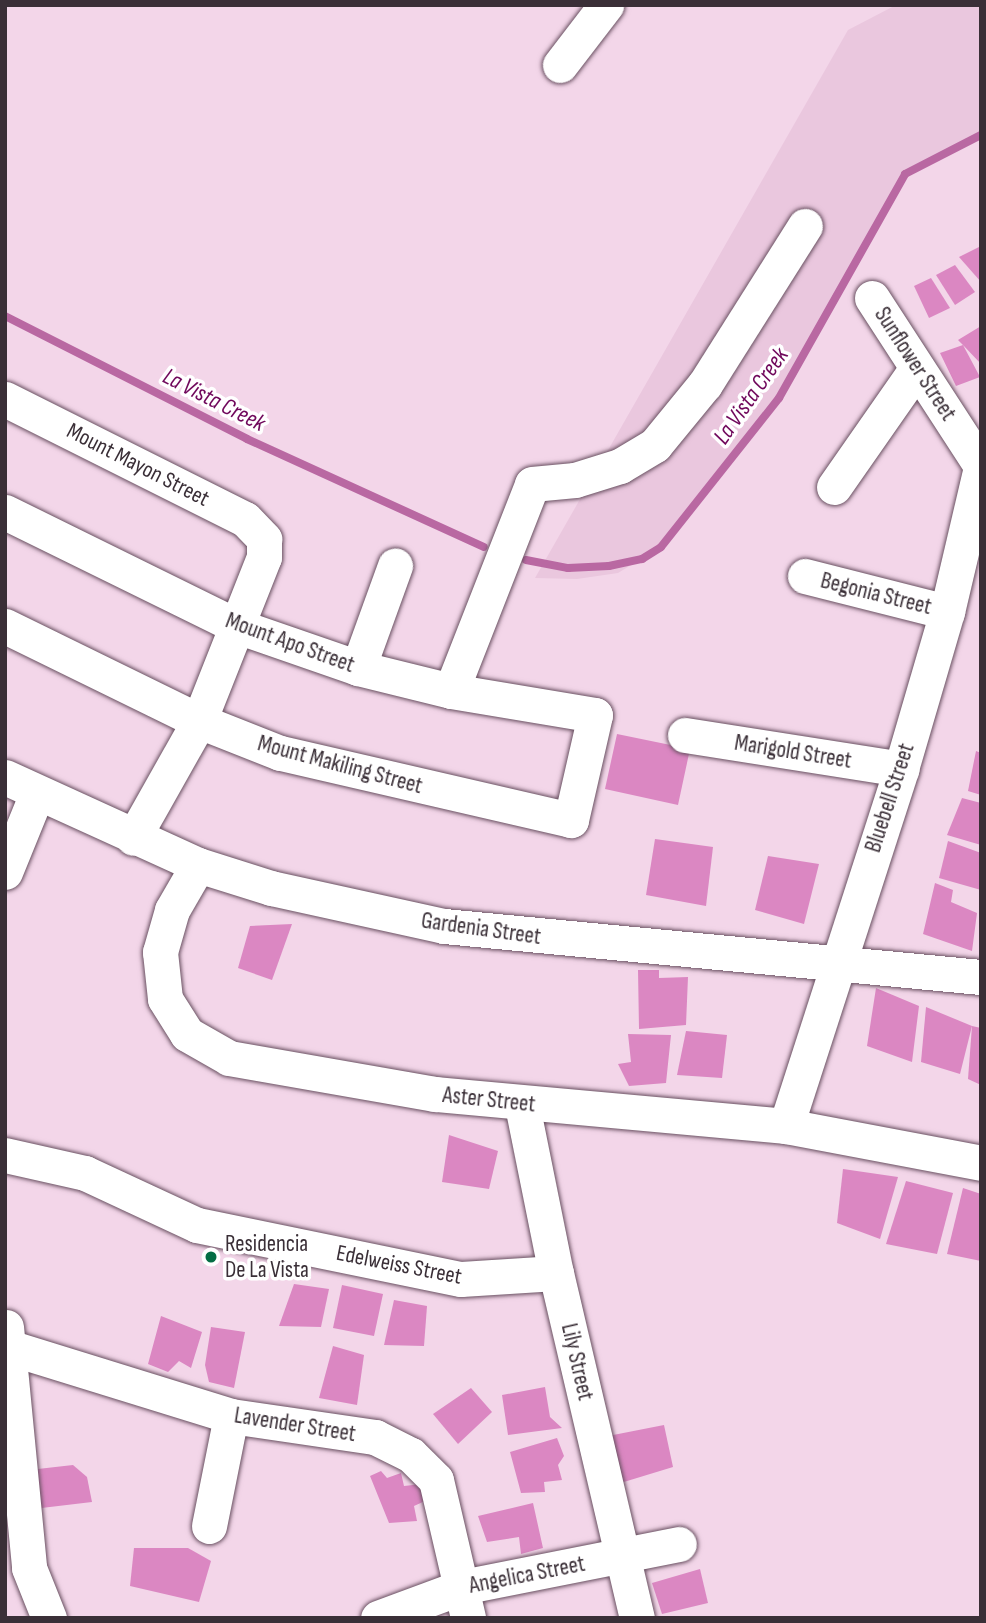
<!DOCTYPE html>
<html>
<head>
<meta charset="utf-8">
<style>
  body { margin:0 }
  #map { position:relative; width:986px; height:1623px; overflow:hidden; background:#f3d6e9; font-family:"Sofia Sans Condensed",sans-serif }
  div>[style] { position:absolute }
  .built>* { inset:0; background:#eac7de }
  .stream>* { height:8px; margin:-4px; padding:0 4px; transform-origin:4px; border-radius:4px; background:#b968a2 }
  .building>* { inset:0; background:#db87c2 }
  .roads { filter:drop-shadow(0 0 2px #695061) drop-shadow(0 0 2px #695061) }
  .minor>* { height:35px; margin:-17.5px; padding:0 17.5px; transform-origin:17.5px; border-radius:17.5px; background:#fff }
  .dots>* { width:19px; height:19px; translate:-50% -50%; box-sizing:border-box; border:4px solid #fff; border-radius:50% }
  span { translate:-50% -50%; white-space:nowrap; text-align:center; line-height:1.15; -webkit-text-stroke:7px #fff; paint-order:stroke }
  .street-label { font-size:23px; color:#3a2f37 }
  .poi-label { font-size:23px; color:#3a2f37 }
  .left { translate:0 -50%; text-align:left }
  .water-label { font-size:24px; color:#70085c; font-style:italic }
  .frame { position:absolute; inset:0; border:7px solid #3a2f37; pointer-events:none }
</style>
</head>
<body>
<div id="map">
  <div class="built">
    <i style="clip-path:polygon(896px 5px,981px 5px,981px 135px,905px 174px,779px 398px,661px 547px,618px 573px,577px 579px,535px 578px,848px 30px)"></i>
  </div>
  <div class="stream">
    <i style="left:5px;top:316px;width:271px;rotate:26.9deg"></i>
    <i style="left:247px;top:439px;width:260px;rotate:24.5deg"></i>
    <i style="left:526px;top:560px;width:43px;rotate:10.8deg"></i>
    <i style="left:568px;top:568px;width:41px;rotate:-2.8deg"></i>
    <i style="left:609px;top:566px;width:34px;rotate:-12deg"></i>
    <i style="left:642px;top:559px;width:22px;rotate:-32deg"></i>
    <i style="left:661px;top:547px;width:190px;rotate:-51.6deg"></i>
    <i style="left:779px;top:398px;width:257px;rotate:-60.6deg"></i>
    <i style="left:905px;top:174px;width:85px;rotate:-27.2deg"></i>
  </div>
  <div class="building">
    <i style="clip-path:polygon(981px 246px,981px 282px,959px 257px)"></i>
    <i style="clip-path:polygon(955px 265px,975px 292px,955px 305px,936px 275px)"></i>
    <i style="clip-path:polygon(931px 278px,950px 308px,929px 318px,914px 286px)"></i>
    <i style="clip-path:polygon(981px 326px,981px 364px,963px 345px,980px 377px,956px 386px,940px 353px,963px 345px,958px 340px)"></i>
    <i style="clip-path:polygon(617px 734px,690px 749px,678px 805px,605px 789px)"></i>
    <i style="clip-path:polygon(976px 751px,981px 753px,981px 795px,968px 791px)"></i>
    <i style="clip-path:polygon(962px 798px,981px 803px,981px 845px,947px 835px)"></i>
    <i style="clip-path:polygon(655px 839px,713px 847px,706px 906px,646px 895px)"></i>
    <i style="clip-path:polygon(948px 841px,981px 853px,981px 890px,939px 878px)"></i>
    <i style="clip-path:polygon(768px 856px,819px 864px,804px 924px,755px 910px)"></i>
    <i style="clip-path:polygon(935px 883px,953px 890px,951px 902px,977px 913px,972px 951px,923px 934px)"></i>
    <i style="clip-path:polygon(292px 924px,272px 980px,238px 968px,250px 926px)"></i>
    <i style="clip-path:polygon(638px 970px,659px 970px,659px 978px,688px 977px,686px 1025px,639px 1029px)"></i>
    <i style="clip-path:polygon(876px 988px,919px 1006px,912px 1062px,867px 1046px)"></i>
    <i style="clip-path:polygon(926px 1007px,972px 1026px,960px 1074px,921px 1062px)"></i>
    <i style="clip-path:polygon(972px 1026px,981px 1028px,981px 1085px,968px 1079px)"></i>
    <i style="clip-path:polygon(686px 1031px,727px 1035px,722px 1078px,677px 1075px)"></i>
    <i style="clip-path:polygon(628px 1034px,671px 1035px,666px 1083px,629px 1086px,618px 1064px,631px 1062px)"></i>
    <i style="clip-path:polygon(449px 1135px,498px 1151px,489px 1189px,442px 1182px)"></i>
    <i style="clip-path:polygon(843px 1169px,898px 1177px,880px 1239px,837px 1223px)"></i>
    <i style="clip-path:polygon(906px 1181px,953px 1193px,937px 1254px,886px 1244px)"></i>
    <i style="clip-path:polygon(963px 1188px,981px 1194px,981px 1261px,947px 1254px)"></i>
    <i style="clip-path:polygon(294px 1284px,329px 1289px,321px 1327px,279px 1326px)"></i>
    <i style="clip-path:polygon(342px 1285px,383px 1294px,374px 1336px,333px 1328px)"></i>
    <i style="clip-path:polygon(394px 1300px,427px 1306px,424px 1346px,384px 1345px)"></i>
    <i style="clip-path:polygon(161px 1316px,202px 1332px,191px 1368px,179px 1361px,168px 1372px,148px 1364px)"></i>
    <i style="clip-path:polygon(211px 1327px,245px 1332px,234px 1388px,209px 1382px,205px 1365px)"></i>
    <i style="clip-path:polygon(333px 1346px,364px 1355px,357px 1405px,319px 1398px)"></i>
    <i style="clip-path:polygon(545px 1387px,550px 1417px,562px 1428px,508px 1435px,502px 1395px)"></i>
    <i style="clip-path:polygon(471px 1388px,492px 1412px,458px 1444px,433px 1414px)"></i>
    <i style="clip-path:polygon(664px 1425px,673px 1467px,614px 1485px,603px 1437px)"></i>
    <i style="clip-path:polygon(557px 1438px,564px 1456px,558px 1465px,562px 1480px,544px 1482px,545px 1492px,521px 1493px,510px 1452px)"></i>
    <i style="clip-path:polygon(73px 1465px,87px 1477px,92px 1502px,33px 1509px,29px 1470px)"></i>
    <i style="clip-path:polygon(381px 1471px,387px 1478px,401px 1473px,404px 1486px,422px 1484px,425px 1501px,414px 1506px,417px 1521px,389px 1523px,370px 1476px)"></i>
    <i style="clip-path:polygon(533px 1503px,543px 1548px,521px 1554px,519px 1537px,487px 1542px,478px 1516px)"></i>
    <i style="clip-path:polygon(134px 1548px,188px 1548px,211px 1561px,199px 1602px,130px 1586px)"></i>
    <i style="clip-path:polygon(700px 1569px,708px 1603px,662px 1614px,652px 1583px)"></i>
  </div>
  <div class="roads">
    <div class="minor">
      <i style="left:560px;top:65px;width:76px;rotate:-52.5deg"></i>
      <i style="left:872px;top:298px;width:200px;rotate:57deg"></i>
      <i style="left:5px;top:399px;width:268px;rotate:26.6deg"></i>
      <i style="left:245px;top:519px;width:28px;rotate:46deg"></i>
      <i style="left:264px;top:539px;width:18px;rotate:90deg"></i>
      <i style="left:264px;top:557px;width:176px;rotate:111.6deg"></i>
      <i style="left:199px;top:721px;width:134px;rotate:119.4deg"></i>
      <i style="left:834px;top:487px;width:145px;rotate:-55.1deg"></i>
      <i style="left:5px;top:512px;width:258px;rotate:26.2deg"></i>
      <i style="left:237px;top:626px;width:128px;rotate:19.1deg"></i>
      <i style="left:358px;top:668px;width:96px;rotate:13.9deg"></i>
      <i style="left:451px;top:691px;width:146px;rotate:9.5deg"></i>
      <i style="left:595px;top:715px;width:108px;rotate:102.9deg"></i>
      <i style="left:571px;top:820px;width:299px;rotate:-167deg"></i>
      <i style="left:280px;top:753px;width:87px;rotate:-158.4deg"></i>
      <i style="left:199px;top:721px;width:216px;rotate:-153.9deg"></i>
      <i style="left:805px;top:576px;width:146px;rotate:14.2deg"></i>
      <i style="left:358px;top:668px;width:109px;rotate:-70.1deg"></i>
      <i style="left:451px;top:691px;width:222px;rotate:-68.6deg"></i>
      <i style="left:532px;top:484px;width:43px;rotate:-5.3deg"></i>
      <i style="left:575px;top:480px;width:47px;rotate:-17.3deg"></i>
      <i style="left:620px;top:466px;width:41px;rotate:-31deg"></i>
      <i style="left:655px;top:445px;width:79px;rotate:-50.7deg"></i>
      <i style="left:705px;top:384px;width:187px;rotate:-57.7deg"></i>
      <i style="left:685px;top:735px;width:219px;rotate:8.9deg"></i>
      <i style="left:5px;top:777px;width:212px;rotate:24.5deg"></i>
      <i style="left:198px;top:865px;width:77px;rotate:17.5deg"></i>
      <i style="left:271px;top:888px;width:177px;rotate:12.4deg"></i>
      <i style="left:444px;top:926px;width:539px;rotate:5.43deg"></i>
      <i style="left:198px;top:865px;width:52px;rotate:120deg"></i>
      <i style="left:172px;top:910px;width:44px;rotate:105.9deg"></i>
      <i style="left:160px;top:952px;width:47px;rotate:83.9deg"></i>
      <i style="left:165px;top:999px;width:41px;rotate:57.8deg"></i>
      <i style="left:187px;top:1034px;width:48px;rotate:29.7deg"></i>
      <i style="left:229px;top:1058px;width:209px;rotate:9.9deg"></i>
      <i style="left:435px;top:1094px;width:352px;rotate:5.2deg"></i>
      <i style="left:786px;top:1126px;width:198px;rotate:10.7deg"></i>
      <i style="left:5px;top:872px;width:85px;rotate:-67.9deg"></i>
      <i style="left:522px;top:1105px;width:171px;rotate:78.6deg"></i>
      <i style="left:556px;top:1273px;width:354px;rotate:76.8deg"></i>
      <i style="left:786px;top:1126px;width:375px;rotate:-72.1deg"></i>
      <i style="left:901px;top:769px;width:164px;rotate:-73.7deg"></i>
      <i style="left:947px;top:612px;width:149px;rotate:-76.8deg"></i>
      <i style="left:5px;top:1155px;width:82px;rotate:12.7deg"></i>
      <i style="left:85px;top:1173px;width:123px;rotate:24.9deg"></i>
      <i style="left:197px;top:1225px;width:269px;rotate:11.6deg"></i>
      <i style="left:461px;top:1279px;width:95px;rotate:-3.6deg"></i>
      <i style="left:6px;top:1327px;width:242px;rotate:84.5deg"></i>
      <i style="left:29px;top:1568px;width:54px;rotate:68.2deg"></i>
      <i style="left:8px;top:1347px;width:233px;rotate:17.2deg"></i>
      <i style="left:231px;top:1416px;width:146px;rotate:8.3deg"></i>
      <i style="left:375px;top:1437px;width:40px;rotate:26.6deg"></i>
      <i style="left:411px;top:1455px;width:35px;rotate:45deg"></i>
      <i style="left:436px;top:1480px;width:142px;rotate:76.9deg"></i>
      <i style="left:209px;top:1526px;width:112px;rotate:-78.7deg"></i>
      <i style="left:378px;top:1618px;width:90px;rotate:-20.3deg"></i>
      <i style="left:462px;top:1587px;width:221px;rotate:-11.2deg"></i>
    </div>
  </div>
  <div class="dots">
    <i style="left:211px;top:1257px;background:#046d44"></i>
  </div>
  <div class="street-label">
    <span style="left:915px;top:364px;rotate:57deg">Sunflower Street</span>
    <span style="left:138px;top:465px;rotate:27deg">Mount Mayon Street</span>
    <span style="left:876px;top:594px;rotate:14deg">Begonia Street</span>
    <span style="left:290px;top:643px;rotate:20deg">Mount Apo Street</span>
    <span style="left:793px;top:752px;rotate:9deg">Marigold Street</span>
    <span style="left:340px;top:765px;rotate:15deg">Mount Makiling Street</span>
    <span style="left:890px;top:798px;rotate:-72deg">Bluebell Street</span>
    <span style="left:481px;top:929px;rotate:8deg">Gardenia Street</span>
    <span style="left:489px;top:1100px;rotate:6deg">Aster Street</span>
    <span style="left:399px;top:1265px;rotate:11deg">Edelweiss Street</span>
    <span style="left:577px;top:1362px;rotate:77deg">Lily Street</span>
    <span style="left:295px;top:1425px;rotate:9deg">Lavender Street</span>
    <span style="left:527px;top:1575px;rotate:-11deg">Angelica Street</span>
  </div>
  <div class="poi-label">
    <span class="left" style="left:225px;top:1257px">Residencia<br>De La Vista</span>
  </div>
  <div class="water-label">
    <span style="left:751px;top:396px;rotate:-55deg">La Vista Creek</span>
    <span style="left:214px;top:400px;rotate:27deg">La Vista Creek</span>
  </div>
  <div class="frame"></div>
</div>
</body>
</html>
